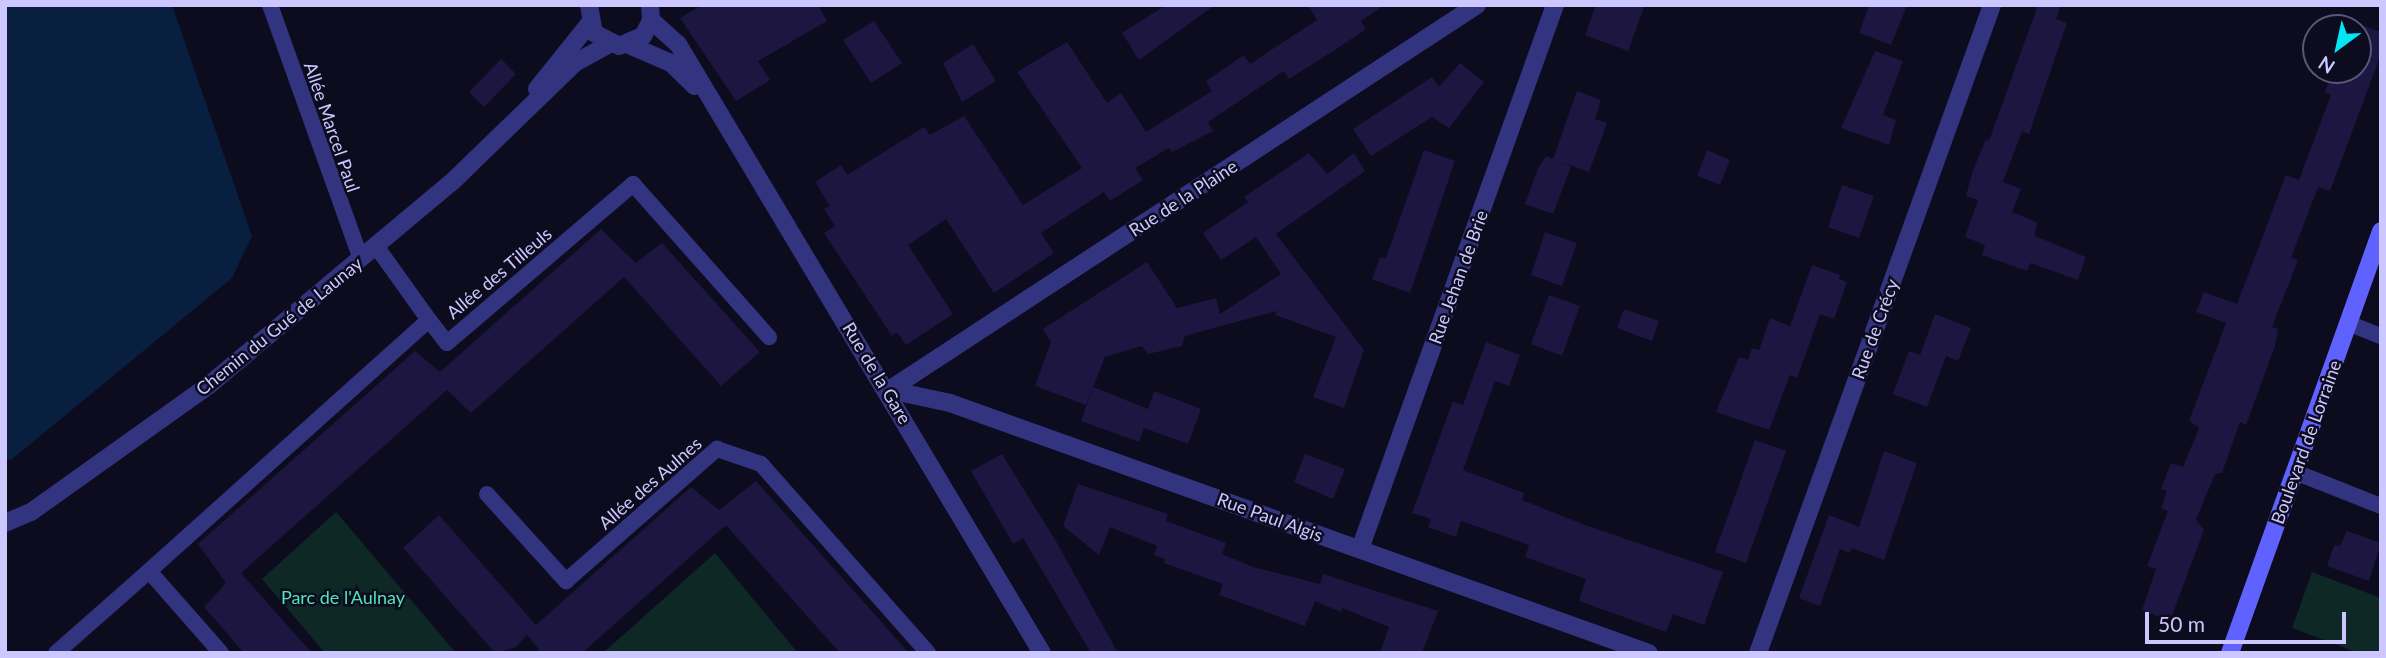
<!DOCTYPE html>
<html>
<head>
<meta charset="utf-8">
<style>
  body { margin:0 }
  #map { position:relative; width:2386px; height:658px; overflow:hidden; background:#0d0b1e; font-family:Lato,sans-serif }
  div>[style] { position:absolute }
  .green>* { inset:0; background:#0e2826 }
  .water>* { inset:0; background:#081f40 }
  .building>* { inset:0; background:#1c1640 }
  .lane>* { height:16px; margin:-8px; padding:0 8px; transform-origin:8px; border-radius:8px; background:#333480 }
  .street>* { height:18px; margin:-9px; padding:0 9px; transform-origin:9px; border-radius:9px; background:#333480 }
  .secondary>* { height:18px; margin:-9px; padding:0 9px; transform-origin:9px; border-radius:9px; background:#5f62ff }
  span { translate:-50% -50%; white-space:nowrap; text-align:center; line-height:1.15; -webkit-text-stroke:5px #0d0b1e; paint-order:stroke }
  .street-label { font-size:18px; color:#ccc8ff }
  .park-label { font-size:18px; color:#4ee5b8 }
  .frame { position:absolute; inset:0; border:7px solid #ccc8ff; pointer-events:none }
  .north { position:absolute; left:2302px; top:14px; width:70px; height:70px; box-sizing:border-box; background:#0d0b1e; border:2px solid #595778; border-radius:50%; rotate:213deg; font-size:19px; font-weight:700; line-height:28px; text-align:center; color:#ccc8ff }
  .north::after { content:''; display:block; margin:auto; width:24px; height:32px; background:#00e6f3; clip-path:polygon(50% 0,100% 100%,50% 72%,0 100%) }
  .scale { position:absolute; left:2145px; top:612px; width:201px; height:32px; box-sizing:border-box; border:4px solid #ccc8ff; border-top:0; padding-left:9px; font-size:21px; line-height:24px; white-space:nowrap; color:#ccc8ff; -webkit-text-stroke:5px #0d0b1e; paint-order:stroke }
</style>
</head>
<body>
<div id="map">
  <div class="green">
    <i style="clip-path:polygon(336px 512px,456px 653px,325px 653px,262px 579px)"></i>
    <i style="clip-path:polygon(715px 553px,798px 653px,603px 653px)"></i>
    <i style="clip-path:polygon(2312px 572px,2381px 598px,2381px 653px,2359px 653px,2292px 628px)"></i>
  </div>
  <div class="water">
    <i style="clip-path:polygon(5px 5px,172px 5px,252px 236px,232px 278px,11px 460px,5px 458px)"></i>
  </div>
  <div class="building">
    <i style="clip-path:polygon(702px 5px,818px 5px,827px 21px,758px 61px,770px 80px,736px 101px,680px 18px)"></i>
    <i style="clip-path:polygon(1166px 5px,1215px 5px,1139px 60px,1122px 33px)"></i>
    <i style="clip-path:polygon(1308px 5px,1385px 5px,1361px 21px,1366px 29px,1341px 46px,1289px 79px,1284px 71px,1208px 122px,1213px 131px,1172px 152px,1169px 148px,1135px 168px,1143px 180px,1110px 201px,1104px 192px,1041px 233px,1054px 253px,994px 293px,946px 219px,908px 245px,953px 314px,906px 345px,897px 332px,892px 336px,824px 233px,835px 226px,824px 209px,830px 206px,815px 182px,841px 165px,847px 175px,924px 127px,930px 135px,964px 116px,1023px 205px,1082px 168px,1017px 72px,1067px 42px,1107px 103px,1121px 93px,1146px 132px,1212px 91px,1206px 81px,1244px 55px,1250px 64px,1317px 20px)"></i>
    <i style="clip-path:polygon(1596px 5px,1645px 5px,1628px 51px,1585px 35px)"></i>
    <i style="clip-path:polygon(1869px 5px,1907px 5px,1891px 45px,1859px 33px)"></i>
    <i style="clip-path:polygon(2038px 5px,2061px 5px,2056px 19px,2067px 23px,2029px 134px,2022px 131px,2003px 182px,2021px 189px,2012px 212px,2037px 222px,2035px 236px,2086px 257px,2078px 280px,2030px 263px,2027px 271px,1982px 255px,1985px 245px,1965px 237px,1978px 200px,1966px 196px,1972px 173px,1986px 139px,1989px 141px)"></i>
    <i style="clip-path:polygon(874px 21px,902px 63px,871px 83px,843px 40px)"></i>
    <i style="clip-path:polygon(2358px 24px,2381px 32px,2381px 54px,2330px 191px,2318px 187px,2291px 258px,2298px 260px,2272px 327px,2278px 329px,2275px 346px,2246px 425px,2240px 422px,2222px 473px,2215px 474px,2196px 520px,2204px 530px,2170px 621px,2142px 610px,2156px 569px,2147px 566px,2168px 511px,2161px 508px,2167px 491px,2161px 489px,2171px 463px,2183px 467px,2199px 428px,2189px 421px,2226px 323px,2196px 312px,2204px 292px,2237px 304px,2286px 175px,2299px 180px,2331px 95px,2325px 92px,2332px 70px,2358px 70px)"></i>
    <i style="clip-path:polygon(973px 44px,996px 81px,962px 102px,943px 63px)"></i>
    <i style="clip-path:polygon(1875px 51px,1903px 61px,1883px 115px,1896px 120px,1889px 145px,1841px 128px)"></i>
    <i style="clip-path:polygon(501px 59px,516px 74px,484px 107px,469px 92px)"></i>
    <i style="clip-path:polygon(1460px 63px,1484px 82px,1449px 128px,1432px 117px,1371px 156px,1353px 129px,1432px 77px,1439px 87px)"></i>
    <i style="clip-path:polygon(1577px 91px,1601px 100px,1595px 119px,1607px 123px,1589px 172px,1556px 160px,1571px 166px,1553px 214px,1525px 204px,1538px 168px,1546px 156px,1553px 159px)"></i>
    <i style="clip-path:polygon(1424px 150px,1455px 161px,1410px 293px,1372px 279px,1380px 258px,1386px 258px)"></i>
    <i style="clip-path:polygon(1707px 150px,1730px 160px,1720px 185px,1697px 176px)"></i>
    <i style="clip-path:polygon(1309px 153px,1327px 174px,1354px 153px,1365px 171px,1276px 234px,1364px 350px,1344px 408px,1313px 397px,1336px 337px,1275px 315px,1277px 311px,1185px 336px,1182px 346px,1148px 354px,1142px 346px,1105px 357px,1086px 405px,1035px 386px,1051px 342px,1043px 329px,1147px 262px,1177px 308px,1216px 298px,1220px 314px,1281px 274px,1256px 237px,1221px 260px,1203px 233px,1248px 202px,1244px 197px)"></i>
    <i style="clip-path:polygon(1842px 185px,1874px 196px,1859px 238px,1828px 227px)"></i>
    <i style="clip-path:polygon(601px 229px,636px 263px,662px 243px,760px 352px,721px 386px,624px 277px,471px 413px,447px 390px,241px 573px,312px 653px,244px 653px,204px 607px,226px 583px,198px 544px,415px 351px,440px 372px)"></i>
    <i style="clip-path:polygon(1545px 232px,1577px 243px,1562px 286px,1531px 275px)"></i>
    <i style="clip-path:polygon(1812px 265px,1840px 275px,1839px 279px,1847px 282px,1834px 319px,1820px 314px,1797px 378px,1790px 375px,1769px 430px,1716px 412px,1739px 357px,1748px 360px,1752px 348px,1759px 350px,1770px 318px,1790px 326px)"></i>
    <i style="clip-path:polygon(1549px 295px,1580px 306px,1562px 356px,1531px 344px)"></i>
    <i style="clip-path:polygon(1624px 309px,1659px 321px,1652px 341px,1617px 328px)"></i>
    <i style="clip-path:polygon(1935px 314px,1971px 328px,1958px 361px,1946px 356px,1927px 407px,1893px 394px,1909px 351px,1920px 355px)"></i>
    <i style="clip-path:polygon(1486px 342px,1520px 355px,1509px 386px,1495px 381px,1463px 470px,1524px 493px,1522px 500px,1585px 525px,1723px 572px,1704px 625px,1673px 614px,1666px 632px,1579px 601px,1586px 579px,1525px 557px,1529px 545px,1461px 521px,1456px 537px,1428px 527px,1431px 519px,1412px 513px,1453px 401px,1463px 405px)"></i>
    <i style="clip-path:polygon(1093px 387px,1148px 409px,1154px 391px,1201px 409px,1188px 444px,1144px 428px,1139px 442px,1081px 421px)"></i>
    <i style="clip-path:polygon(1755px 440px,1786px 451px,1746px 563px,1715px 552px)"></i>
    <i style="clip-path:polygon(1884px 451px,1917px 463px,1884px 560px,1852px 548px,1850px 553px,1840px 549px,1820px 606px,1799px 598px,1829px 515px,1859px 527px)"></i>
    <i style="clip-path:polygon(1002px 454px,1057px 543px,1118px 653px,1091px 653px,1023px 538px,1013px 544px,971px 471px)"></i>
    <i style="clip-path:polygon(1305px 454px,1345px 469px,1333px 499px,1294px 482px)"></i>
    <i style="clip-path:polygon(756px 481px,909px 653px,840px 653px,726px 525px,582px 653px,542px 653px,527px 635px,516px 647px,495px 653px,403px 548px,439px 515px,536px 625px,691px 487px,719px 510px)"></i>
    <i style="clip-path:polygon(1078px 484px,1168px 514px,1166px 521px,1226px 543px,1222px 554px,1253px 567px,1320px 584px,1323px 574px,1438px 611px,1422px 653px,1380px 653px,1389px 627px,1342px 608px,1341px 612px,1315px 601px,1305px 626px,1219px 595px,1223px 584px,1164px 563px,1165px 559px,1154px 555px,1157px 546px,1110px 527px,1099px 555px,1063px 526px)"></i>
    <i style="clip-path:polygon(2347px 531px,2381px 543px,2369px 581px,2327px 566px,2334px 545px,2340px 546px)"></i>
  </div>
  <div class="lane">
    <i style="left:270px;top:5px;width:270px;rotate:70.3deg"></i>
    <i style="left:376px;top:246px;width:91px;rotate:54.4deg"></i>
    <i style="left:2348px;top:323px;width:35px;rotate:22deg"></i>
    <i style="left:2295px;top:472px;width:92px;rotate:21.6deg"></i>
    <i style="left:487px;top:494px;width:118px;rotate:47.8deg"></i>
    <i style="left:566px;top:581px;width:201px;rotate:-41.2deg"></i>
    <i style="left:717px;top:449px;width:46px;rotate:18.8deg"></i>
    <i style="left:761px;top:464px;width:252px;rotate:48.5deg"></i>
    <i style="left:149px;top:571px;width:376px;rotate:-41.9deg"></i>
    <i style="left:429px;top:320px;width:29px;rotate:52deg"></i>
    <i style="left:447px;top:343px;width:245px;rotate:-40.5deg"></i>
    <i style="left:633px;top:184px;width:205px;rotate:48.4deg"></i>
    <i style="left:56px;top:653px;width:124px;rotate:-41.4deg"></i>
    <i style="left:149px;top:571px;width:109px;rotate:48.7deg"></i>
  </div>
  <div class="street">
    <i style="left:589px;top:5px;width:28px;rotate:80deg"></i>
    <i style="left:594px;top:33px;width:28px;rotate:27deg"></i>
    <i style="left:619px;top:46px;width:26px;rotate:-23deg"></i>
    <i style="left:643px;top:36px;width:18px;rotate:-63deg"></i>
    <i style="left:651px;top:20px;width:15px;rotate:-94deg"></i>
    <i style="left:651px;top:20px;width:36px;rotate:42deg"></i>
    <i style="left:678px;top:44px;width:709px;rotate:59.13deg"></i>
    <i style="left:629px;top:45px;width:46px;rotate:23.2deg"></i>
    <i style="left:671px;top:63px;width:33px;rotate:44deg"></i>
    <i style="left:537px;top:89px;width:83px;rotate:-51.3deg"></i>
    <i style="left:889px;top:390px;width:62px;rotate:12deg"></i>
    <i style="left:950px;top:403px;width:742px;rotate:19.68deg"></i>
    <i style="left:889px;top:390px;width:703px;rotate:-33.22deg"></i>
    <i style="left:5px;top:523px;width:28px;rotate:-23deg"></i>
    <i style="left:31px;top:512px;width:219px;rotate:-35.5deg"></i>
    <i style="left:209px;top:385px;width:317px;rotate:-39.9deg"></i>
    <i style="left:452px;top:182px;width:171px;rotate:-44.1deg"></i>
    <i style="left:575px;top:63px;width:39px;rotate:-29deg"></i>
    <i style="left:1360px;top:549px;width:578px;rotate:-70.28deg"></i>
    <i style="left:1758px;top:653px;width:689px;rotate:-70.14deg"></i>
  </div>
  <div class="secondary">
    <i style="left:2230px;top:653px;width:448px;rotate:-70.3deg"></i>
  </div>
  <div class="street-label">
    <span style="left:332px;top:127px;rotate:71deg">Allée Marcel Paul</span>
    <span style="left:1183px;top:198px;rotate:-33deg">Rue de la Plaine</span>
    <span style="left:499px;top:273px;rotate:-40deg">Allée des Tilleuls</span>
    <span style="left:1458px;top:277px;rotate:-70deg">Rue Jehan de Brie</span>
    <span style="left:279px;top:326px;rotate:-39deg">Chemin du Gué de Launay</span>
    <span style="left:1875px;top:329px;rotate:-70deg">Rue de Crécy</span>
    <span style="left:877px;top:373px;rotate:59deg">Rue de la Gare</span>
    <span style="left:2306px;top:442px;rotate:-70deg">Boulevard de Lorraine</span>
    <span style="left:650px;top:483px;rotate:-41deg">Allée des Aulnes</span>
    <span style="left:1270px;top:517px;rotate:20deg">Rue Paul Algis</span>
  </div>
  <div class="park-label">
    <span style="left:343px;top:597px">Parc de l'Aulnay</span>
  </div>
  <div class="frame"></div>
  <div class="north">N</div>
  <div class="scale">50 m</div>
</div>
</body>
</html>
